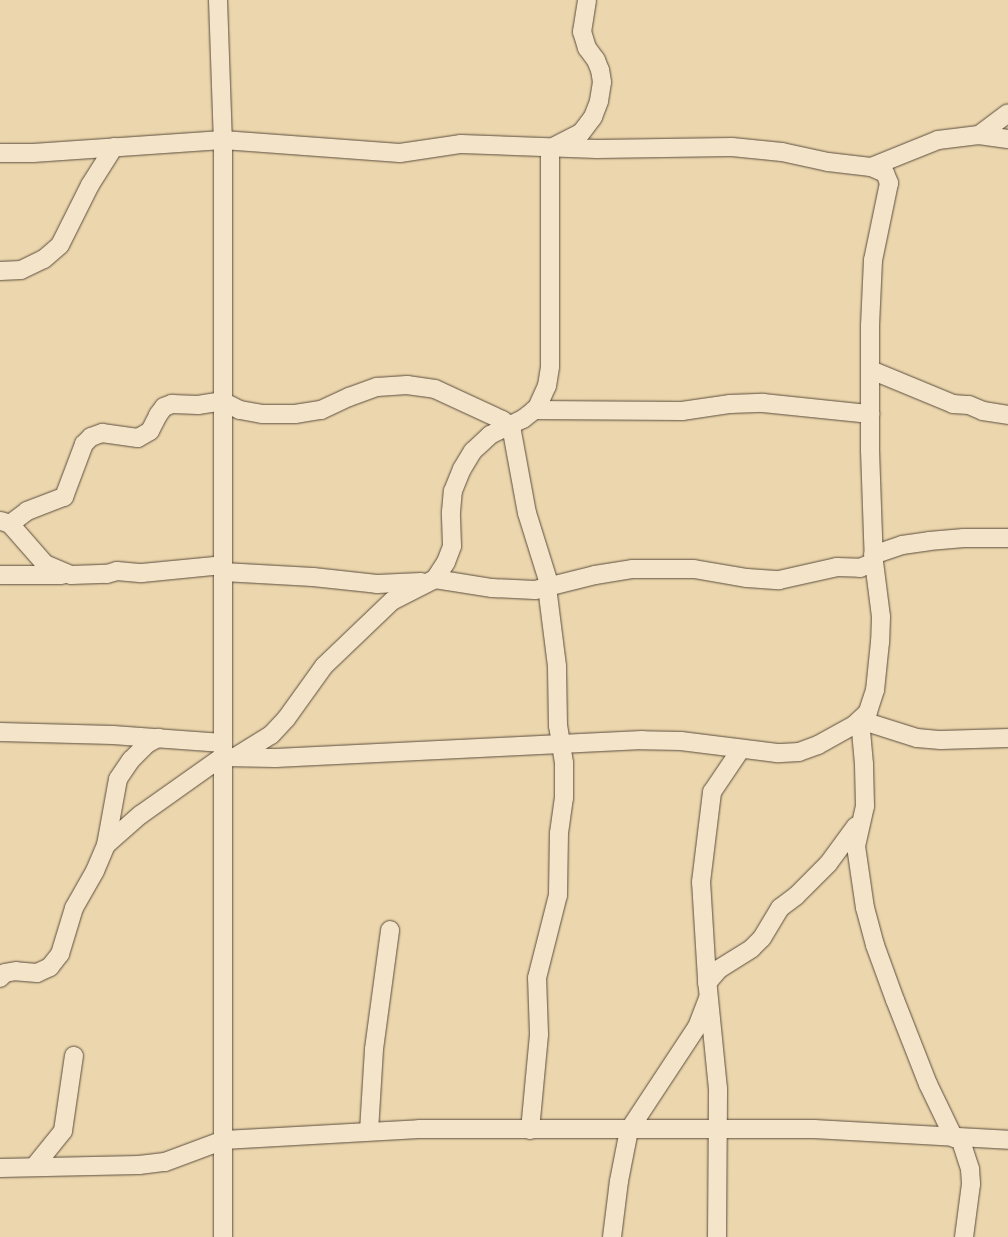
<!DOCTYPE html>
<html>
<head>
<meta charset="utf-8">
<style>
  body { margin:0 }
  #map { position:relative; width:1008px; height:1237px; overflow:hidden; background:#ecd6ad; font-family:"EB Garamond",serif }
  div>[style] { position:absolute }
  .roads { filter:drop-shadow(0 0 1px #5b4e3e) drop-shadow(0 0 1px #5b4e3e) }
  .minor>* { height:18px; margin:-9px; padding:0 9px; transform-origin:9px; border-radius:9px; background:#f3e4ca }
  span { translate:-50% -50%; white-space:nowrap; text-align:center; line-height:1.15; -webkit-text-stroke:4.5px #f3e4ca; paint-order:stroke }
</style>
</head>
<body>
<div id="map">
  <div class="roads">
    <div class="minor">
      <i style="left:218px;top:0;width:140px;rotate:88deg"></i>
      <i style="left:223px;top:140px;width:1097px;rotate:90deg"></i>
      <i style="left:979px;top:135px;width:36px;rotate:-37deg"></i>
      <i style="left:555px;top:146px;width:29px;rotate:-27deg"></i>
      <i style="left:581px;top:133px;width:20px;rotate:-53deg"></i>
      <i style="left:593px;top:117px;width:17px;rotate:-69deg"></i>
      <i style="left:599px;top:101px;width:19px;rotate:-81deg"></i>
      <i style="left:602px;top:82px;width:12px;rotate:-99deg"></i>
      <i style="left:600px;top:70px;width:11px;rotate:-112deg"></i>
      <i style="left:596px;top:60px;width:15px;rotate:-127deg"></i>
      <i style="left:587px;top:48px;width:17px;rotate:-107deg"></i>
      <i style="left:582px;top:32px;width:32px;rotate:-81deg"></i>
      <i style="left:0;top:153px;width:33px"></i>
      <i style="left:33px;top:153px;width:190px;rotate:-3.9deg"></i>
      <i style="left:223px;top:140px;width:177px;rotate:4.2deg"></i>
      <i style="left:400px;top:153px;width:62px;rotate:-8.4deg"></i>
      <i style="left:461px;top:144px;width:136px;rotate:2.1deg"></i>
      <i style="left:597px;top:149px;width:135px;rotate:-0.8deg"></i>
      <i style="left:732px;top:147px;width:50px;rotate:5.7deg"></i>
      <i style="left:782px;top:152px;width:47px;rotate:12.3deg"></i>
      <i style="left:828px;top:162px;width:43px;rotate:6.6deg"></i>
      <i style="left:871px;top:167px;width:15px;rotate:23deg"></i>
      <i style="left:885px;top:173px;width:11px;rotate:68deg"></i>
      <i style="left:889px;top:183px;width:79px;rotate:101.7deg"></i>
      <i style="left:873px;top:260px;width:66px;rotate:92.6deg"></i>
      <i style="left:870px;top:326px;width:124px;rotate:90deg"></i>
      <i style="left:870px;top:450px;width:112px;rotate:88deg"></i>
      <i style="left:874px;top:562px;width:55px;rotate:82.7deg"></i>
      <i style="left:881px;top:617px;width:25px;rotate:92deg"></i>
      <i style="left:880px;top:642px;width:48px;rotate:95.9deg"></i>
      <i style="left:875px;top:690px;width:23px;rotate:108deg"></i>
      <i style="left:868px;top:712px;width:19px;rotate:137deg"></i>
      <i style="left:854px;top:725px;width:41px;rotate:150.9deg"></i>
      <i style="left:818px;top:745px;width:20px;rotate:160deg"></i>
      <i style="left:799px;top:752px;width:22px;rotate:177deg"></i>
      <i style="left:777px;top:753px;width:97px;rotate:-172.9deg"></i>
      <i style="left:681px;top:741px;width:39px;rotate:-179deg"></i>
      <i style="left:642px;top:740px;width:367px;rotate:177.2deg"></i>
      <i style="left:275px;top:758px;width:53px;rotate:-178.9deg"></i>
      <i style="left:222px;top:757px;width:100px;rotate:144.7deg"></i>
      <i style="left:140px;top:815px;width:45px;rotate:138.6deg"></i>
      <i style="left:106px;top:845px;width:28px;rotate:113deg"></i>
      <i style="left:95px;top:871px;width:43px;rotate:119.6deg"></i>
      <i style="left:74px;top:908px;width:48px;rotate:106.9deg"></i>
      <i style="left:60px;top:954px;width:16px;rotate:128deg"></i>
      <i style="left:50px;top:967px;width:14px;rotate:155deg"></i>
      <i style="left:37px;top:973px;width:21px;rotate:-175deg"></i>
      <i style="left:16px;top:971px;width:11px;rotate:170deg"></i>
      <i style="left:5px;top:973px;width:7px;rotate:135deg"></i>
      <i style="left:871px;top:167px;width:72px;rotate:-21.9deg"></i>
      <i style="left:938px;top:140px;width:41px;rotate:-7deg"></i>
      <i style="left:979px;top:135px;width:29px;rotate:8deg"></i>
      <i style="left:0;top:271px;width:21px;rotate:-3deg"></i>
      <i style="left:21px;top:270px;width:25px;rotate:-26deg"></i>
      <i style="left:44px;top:259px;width:21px;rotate:-41deg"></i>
      <i style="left:60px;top:245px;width:67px;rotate:-63.4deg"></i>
      <i style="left:90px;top:185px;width:45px;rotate:-57.7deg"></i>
      <i style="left:871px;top:370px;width:89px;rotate:22.5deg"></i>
      <i style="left:953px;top:404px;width:16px;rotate:4deg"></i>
      <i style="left:969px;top:405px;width:15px;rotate:23deg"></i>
      <i style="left:983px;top:411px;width:25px;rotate:9deg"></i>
      <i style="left:534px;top:410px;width:148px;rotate:0.4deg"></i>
      <i style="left:682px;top:411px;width:49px;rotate:-8.3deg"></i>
      <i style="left:730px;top:404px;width:33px;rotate:-2deg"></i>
      <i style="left:763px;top:403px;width:108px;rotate:5.9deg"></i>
      <i style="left:1px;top:521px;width:9px;rotate:18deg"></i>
      <i style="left:10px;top:524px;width:53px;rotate:48.8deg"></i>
      <i style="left:45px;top:564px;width:28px;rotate:23deg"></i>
      <i style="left:71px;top:575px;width:36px;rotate:-2deg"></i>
      <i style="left:107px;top:574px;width:10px;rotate:-17deg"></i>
      <i style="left:117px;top:571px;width:25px;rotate:5deg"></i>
      <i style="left:142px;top:573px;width:81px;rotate:-5.6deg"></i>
      <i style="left:10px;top:524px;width:21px;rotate:-37deg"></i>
      <i style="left:27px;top:511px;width:40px;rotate:-21deg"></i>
      <i style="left:64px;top:497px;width:57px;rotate:-69.3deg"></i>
      <i style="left:84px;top:444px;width:10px;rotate:-45deg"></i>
      <i style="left:91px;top:437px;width:12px;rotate:-20deg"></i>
      <i style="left:102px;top:433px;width:36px;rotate:8deg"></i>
      <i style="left:138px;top:438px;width:14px;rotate:-30deg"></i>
      <i style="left:150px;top:431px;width:18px;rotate:-63deg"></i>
      <i style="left:158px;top:415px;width:10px;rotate:-53deg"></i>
      <i style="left:164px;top:407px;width:9px;rotate:-21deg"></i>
      <i style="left:172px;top:404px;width:26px;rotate:2deg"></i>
      <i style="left:198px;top:405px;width:24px;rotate:-9deg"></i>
      <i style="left:222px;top:401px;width:20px;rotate:27deg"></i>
      <i style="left:240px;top:410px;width:22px;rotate:10deg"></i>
      <i style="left:262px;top:414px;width:33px"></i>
      <i style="left:295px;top:414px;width:26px;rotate:-9deg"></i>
      <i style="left:321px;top:410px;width:31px;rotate:-25deg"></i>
      <i style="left:349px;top:397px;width:30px;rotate:-20deg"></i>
      <i style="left:377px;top:387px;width:30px;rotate:-4deg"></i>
      <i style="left:407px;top:385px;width:28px;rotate:8deg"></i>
      <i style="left:435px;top:389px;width:74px;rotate:24.8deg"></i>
      <i style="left:502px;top:420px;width:11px;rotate:34deg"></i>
      <i style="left:511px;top:426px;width:88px;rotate:79.6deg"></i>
      <i style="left:527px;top:513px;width:77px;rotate:72.7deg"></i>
      <i style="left:873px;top:555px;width:31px;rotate:-19deg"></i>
      <i style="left:902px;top:545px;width:27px;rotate:-8deg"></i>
      <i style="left:929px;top:541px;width:35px;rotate:-5deg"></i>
      <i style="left:964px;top:538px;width:44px"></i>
      <i style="left:223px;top:572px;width:90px;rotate:3.2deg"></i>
      <i style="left:313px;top:577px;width:64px;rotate:6.2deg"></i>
      <i style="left:377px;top:584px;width:44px;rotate:-2.6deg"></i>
      <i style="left:0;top:575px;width:62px"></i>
      <i style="left:435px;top:579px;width:58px;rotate:9deg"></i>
      <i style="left:492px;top:588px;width:43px;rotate:2.7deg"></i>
      <i style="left:535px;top:590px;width:62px;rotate:-14deg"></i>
      <i style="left:595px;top:575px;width:37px;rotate:-9deg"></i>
      <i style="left:632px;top:569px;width:62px"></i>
      <i style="left:694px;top:569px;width:54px;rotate:9.6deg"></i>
      <i style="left:747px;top:578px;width:32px;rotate:4deg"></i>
      <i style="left:779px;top:580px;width:59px;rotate:-12.6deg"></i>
      <i style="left:837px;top:567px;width:23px;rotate:2deg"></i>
      <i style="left:860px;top:568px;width:15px;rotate:-23deg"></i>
      <i style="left:0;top:732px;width:113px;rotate:1.5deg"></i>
      <i style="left:113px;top:735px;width:110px;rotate:4.2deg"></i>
      <i style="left:237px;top:756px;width:40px;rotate:-32deg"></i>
      <i style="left:271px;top:735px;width:22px;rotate:-47deg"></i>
      <i style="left:286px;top:719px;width:65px;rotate:-54.4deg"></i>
      <i style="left:324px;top:666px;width:94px;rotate:-43.7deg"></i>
      <i style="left:392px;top:601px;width:48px;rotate:-27.1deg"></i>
      <i style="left:435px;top:579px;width:20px;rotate:-57deg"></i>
      <i style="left:446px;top:562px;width:17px;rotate:-69deg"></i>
      <i style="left:452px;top:546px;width:34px;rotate:-92deg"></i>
      <i style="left:451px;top:512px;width:21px;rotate:-85deg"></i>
      <i style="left:453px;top:491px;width:24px;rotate:-68deg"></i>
      <i style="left:462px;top:469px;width:21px;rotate:-59deg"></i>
      <i style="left:473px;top:451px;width:23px;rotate:-43deg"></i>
      <i style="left:490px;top:435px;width:37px;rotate:-26deg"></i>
      <i style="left:523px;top:419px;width:18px;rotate:-38deg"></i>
      <i style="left:537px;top:408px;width:24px;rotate:-66deg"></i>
      <i style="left:547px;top:386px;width:20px;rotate:-81deg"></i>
      <i style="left:550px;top:366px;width:218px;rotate:-90deg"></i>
      <i style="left:106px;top:845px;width:67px;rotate:-79.7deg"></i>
      <i style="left:118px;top:779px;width:23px;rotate:-56deg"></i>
      <i style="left:131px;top:760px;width:23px;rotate:-45deg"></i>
      <i style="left:147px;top:744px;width:13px;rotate:-29deg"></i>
      <i style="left:707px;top:983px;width:18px;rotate:-49deg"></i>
      <i style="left:719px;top:969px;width:39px;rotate:-32deg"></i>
      <i style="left:752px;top:948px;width:14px;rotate:-45deg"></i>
      <i style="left:762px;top:938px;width:35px;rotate:-59deg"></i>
      <i style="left:780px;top:908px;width:20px;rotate:-37deg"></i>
      <i style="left:796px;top:896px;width:45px;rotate:-45deg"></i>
      <i style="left:828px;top:864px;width:47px;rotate:-53.6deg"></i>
      <i style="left:530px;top:1130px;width:96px;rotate:-84.6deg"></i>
      <i style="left:539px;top:1034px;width:56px;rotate:-92deg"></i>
      <i style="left:537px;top:978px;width:86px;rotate:-75.8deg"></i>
      <i style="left:558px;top:895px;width:62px;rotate:-89.1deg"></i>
      <i style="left:559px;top:833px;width:35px;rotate:-82deg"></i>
      <i style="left:564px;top:798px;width:35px;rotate:-90deg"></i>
      <i style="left:564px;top:763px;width:37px;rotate:-99deg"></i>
      <i style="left:558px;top:726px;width:60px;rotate:-91deg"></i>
      <i style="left:557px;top:666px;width:80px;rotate:-97.2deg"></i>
      <i style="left:369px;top:1131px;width:82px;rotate:-86.5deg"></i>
      <i style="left:374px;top:1049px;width:120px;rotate:-82.3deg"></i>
      <i style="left:954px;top:1138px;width:60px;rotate:-115.7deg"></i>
      <i style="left:928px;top:1084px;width:90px;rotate:-111.4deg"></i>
      <i style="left:895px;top:1000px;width:59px;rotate:-110deg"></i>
      <i style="left:875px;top:945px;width:38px;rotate:-105deg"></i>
      <i style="left:865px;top:908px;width:63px;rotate:-98.3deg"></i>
      <i style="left:856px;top:846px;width:41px;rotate:-77.3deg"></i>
      <i style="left:865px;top:806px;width:42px;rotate:-91.4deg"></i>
      <i style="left:864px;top:764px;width:44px;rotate:-95.2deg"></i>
      <i style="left:860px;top:720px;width:60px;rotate:17.5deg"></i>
      <i style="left:917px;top:738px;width:24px;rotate:5deg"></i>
      <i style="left:941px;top:740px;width:67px;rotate:-1.7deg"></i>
      <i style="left:960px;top:1138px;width:33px;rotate:72deg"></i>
      <i style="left:970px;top:1169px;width:15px;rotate:86deg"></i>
      <i style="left:971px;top:1184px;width:53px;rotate:97.5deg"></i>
      <i style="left:34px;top:1167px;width:46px;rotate:-51.1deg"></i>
      <i style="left:63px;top:1131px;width:76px;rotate:-81.7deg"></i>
      <i style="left:0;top:1168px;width:139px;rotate:-1.2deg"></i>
      <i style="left:139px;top:1165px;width:26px;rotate:-7deg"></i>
      <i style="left:165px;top:1162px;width:63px;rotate:-20.4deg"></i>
      <i style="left:224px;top:1140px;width:195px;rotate:-3.2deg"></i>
      <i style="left:419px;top:1129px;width:395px"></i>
      <i style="left:814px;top:1129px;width:194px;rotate:3.2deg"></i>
      <i style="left:612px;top:1237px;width:56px;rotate:-82.9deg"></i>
      <i style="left:619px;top:1181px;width:52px;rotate:-78.9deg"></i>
      <i style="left:629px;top:1130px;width:123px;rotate:-56.6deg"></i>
      <i style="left:697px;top:1027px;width:30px;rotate:-69deg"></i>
      <i style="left:717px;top:1237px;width:148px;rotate:-89.6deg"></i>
      <i style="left:718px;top:1089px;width:111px;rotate:-95.7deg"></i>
      <i style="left:707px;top:979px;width:97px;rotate:-93.5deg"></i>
      <i style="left:701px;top:882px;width:91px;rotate:-83deg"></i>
      <i style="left:712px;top:792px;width:52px;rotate:-56deg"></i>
    </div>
  </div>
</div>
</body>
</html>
